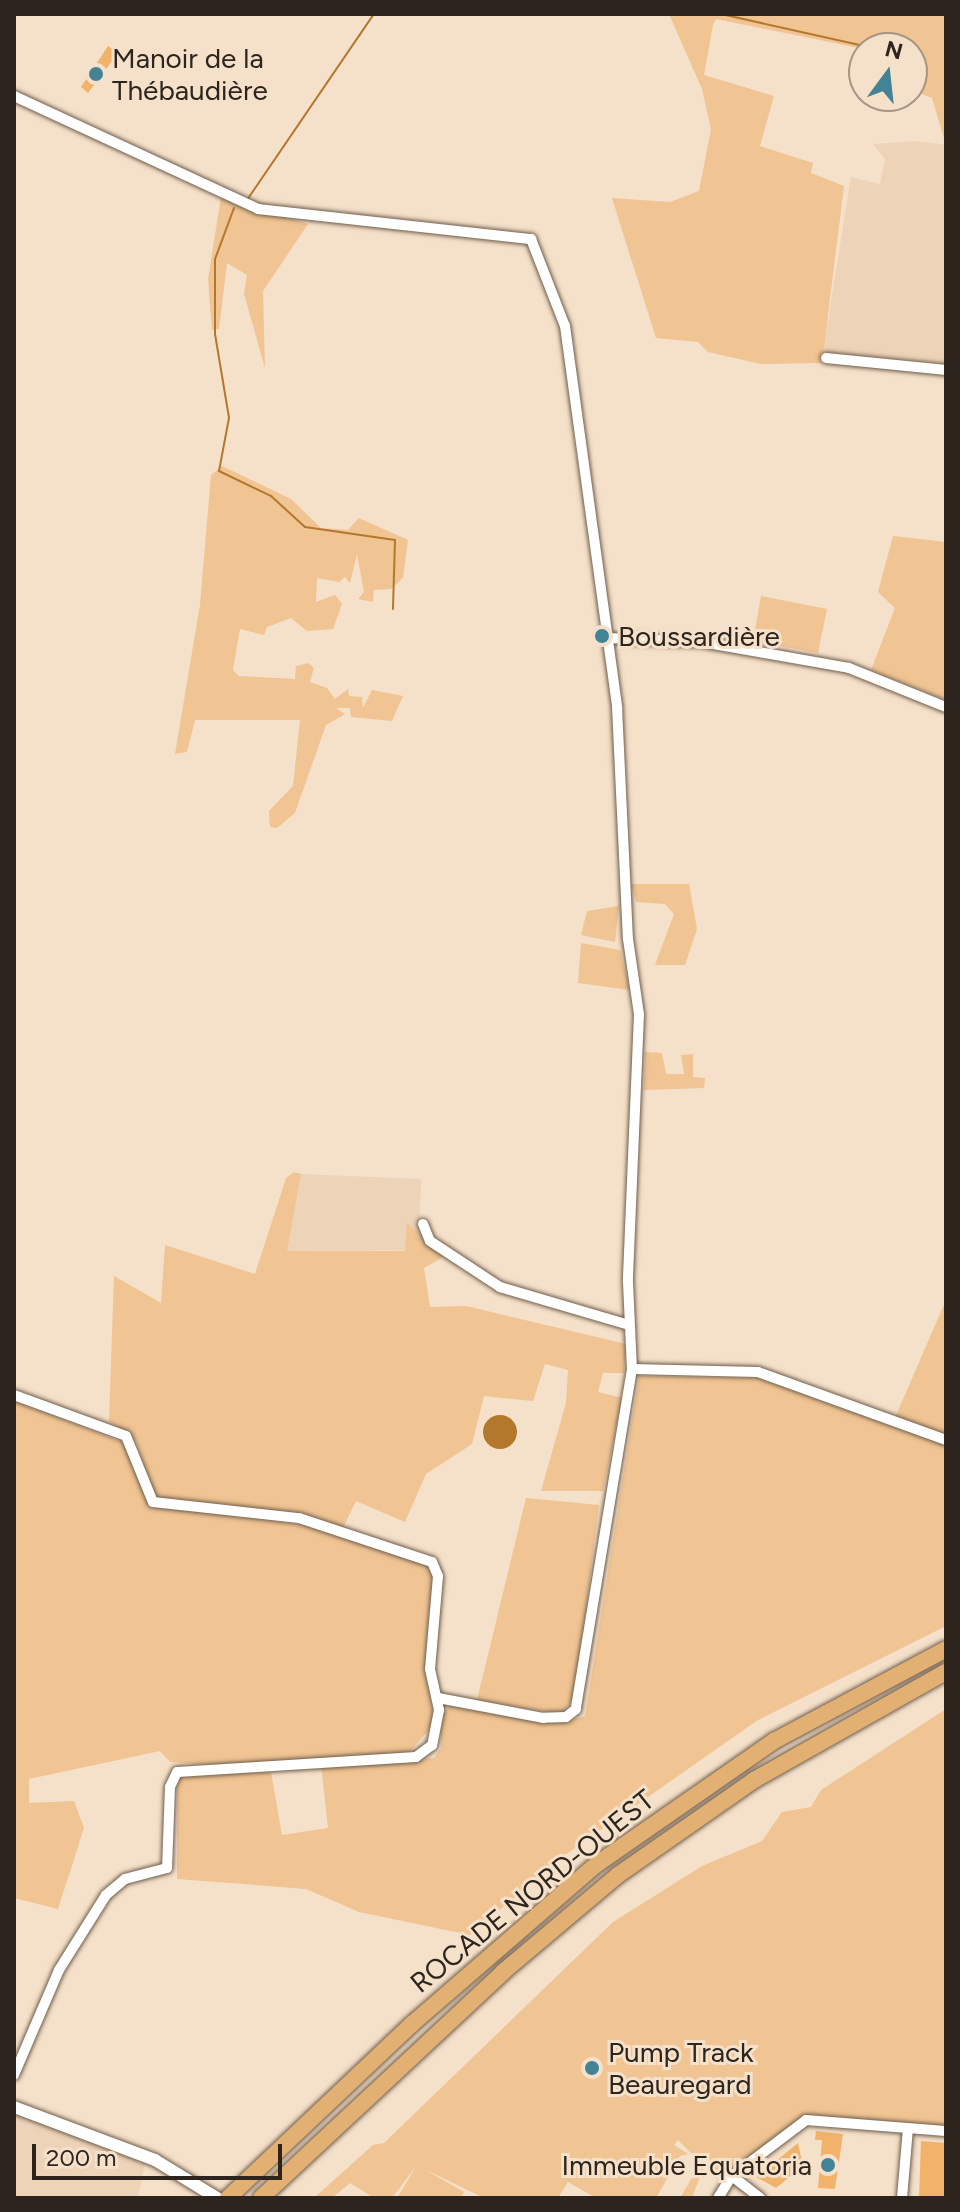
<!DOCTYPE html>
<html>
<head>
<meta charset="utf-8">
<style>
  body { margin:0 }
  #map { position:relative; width:960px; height:2212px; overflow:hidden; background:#f5e0ca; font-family:Figtree,sans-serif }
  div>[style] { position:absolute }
  .built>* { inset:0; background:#edd3b8 }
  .green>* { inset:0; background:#f0c493 }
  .water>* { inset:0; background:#b3782c }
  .round { border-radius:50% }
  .stream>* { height:2px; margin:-1px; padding:0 1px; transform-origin:1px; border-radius:1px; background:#b3782c }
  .building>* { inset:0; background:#f1b36a }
  .roads { filter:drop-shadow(0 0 2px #6f5d4a) drop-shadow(0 0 2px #6f5d4a) }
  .minor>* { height:10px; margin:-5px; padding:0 5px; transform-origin:5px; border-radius:5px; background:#fff }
  .tertiary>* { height:12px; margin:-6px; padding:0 6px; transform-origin:6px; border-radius:6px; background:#fff }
  .trunk>* { height:16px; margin:-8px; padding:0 8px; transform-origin:8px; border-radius:8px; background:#e2b073 }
  .dots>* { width:22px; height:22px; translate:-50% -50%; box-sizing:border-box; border:4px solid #f5e0ca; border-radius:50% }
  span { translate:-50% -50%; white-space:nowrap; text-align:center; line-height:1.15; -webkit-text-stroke:6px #f5e0ca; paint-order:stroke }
  .poi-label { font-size:28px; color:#2d251d }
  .left { translate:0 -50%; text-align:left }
  .right { translate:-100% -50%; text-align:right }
  .street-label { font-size:28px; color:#2d251d }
  .frame { position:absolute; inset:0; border:16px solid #2d251d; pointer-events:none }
  .north { position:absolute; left:848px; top:32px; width:80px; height:80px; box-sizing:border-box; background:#f5e0ca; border:2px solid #a59585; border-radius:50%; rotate:15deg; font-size:22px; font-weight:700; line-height:32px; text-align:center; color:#2d251d }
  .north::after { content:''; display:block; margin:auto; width:28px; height:36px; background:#438396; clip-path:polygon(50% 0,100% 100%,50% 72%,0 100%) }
  .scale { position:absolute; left:32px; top:2144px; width:250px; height:36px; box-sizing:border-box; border:4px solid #2d251d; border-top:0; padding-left:10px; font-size:24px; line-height:28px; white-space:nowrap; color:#2d251d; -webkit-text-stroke:6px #f5e0ca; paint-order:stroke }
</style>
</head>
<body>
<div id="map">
  <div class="built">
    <i style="clip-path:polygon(915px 141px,946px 145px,946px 363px,823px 352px,851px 177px,880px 184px,885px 159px,873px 144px)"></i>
    <i style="clip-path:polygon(301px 1174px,421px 1179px,419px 1238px,436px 1250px,286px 1251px)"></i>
    <i style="clip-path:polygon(14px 2112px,145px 2163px,138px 2198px,14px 2198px)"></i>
  </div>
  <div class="green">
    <i style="clip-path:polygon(669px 14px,946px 14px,946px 145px,932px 98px,912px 90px,912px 48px,864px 49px,716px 19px,713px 25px,704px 75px,774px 96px,760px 146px,813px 163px,811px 173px,844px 186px,822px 363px,761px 364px,708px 352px,698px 342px,656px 338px,612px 198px,670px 202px,699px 191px,711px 129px,702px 89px)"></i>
    <i style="clip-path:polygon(221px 197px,308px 224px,263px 291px,265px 368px,244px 294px,247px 275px,227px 263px,219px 329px,212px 330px,208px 279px)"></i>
    <i style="clip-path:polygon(222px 466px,291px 499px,321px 528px,348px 530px,359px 518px,408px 540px,403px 578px,391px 589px,374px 590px,373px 602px,358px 599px,364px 592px,357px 554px,350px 583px,345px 577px,339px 582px,317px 578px,316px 602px,335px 595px,342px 604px,333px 629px,307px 631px,291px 618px,267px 627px,264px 635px,240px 629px,233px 670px,239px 676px,295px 679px,296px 666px,308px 663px,314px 668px,310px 682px,327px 688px,335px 699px,348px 689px,349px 696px,362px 697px,363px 708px,372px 690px,403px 696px,392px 721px,351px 717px,350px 708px,336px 708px,345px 714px,326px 725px,295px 813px,277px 828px,270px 827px,269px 811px,293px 786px,300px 720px,195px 720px,187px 752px,175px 754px,200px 605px,211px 475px)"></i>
    <i style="clip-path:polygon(893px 536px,946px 542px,946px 700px,871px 670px,895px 608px,878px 592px)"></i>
    <i style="clip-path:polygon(761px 596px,827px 609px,818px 653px,753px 641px)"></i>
    <i style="clip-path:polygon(631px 884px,689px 884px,697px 929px,685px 965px,655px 965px,674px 914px,665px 904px,636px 902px)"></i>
    <i style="clip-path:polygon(619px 906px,615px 942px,581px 935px,587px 911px)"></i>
    <i style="clip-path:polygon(581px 943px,620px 950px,630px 990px,578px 983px)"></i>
    <i style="clip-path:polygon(645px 1052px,662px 1053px,666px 1074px,684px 1074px,681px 1055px,693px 1054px,693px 1077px,705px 1078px,704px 1088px,644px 1090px)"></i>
    <i style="clip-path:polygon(294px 1172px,301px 1174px,287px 1251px,405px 1251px,407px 1223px,445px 1256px,424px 1268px,430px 1307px,466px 1306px,626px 1344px,624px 1373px,603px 1373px,598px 1392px,622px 1398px,603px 1491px,541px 1491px,566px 1403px,568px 1370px,545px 1364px,533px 1401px,484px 1396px,472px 1444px,426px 1474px,405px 1522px,356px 1501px,343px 1528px,307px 1515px,154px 1497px,136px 1441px,109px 1421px,114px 1276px,161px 1303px,165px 1245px,255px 1274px,286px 1178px)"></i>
    <i style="clip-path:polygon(946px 1300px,946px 1437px,894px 1420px)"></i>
    <i style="clip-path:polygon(639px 1376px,758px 1378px,946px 1445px,946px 1626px,758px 1720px,565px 1855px,470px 1935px,359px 1912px,306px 1889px,177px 1879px,177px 1776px,271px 1772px,282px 1835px,328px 1828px,321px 1764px,434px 1758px,441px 1748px,441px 1716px,455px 1700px,534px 1720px,563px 1723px,585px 1716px)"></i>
    <i style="clip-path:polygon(14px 1401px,124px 1443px,148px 1503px,311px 1526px,429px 1565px,434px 1584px,426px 1671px,434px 1724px,408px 1754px,217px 1765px,170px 1762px,160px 1751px,29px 1779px,29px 1803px,74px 1801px,84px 1828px,58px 1909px,14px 1898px)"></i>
    <i style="clip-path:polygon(526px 1498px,599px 1505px,575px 1696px,561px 1714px,477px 1700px)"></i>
    <i style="clip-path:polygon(946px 1709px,946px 2132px,809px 2121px,724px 2185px,704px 2166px,692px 2198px,680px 2198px,700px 2164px,704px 2166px,678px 2140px,674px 2145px,688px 2154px,680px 2156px,656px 2198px,596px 2198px,568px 2182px,558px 2198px,484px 2198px,424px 2169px,464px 2192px,461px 2198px,397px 2198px,417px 2165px,392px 2198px,374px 2198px,350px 2183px,332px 2198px,314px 2198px,373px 2145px,384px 2143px,613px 1922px,702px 1866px,762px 1841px,782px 1812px,811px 1807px,821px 1790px)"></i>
  </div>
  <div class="water">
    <i class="round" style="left:483px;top:1415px;width:34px;height:34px"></i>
  </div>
  <div class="stream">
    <i style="left:721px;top:14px;width:142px;rotate:12.6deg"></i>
    <i style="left:247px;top:200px;width:225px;rotate:-55.7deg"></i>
    <i style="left:234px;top:208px;width:54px;rotate:110.4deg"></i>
    <i style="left:215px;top:259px;width:75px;rotate:90deg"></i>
    <i style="left:215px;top:334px;width:85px;rotate:80.5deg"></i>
    <i style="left:229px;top:418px;width:54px;rotate:100.7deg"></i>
    <i style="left:219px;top:471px;width:58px;rotate:25.7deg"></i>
    <i style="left:271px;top:496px;width:46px;rotate:42.4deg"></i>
    <i style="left:305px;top:527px;width:91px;rotate:8.2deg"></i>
    <i style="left:395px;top:540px;width:69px;rotate:91.7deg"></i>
  </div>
  <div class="building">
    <i style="clip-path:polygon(108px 46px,118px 53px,88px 93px,81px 87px)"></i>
    <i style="clip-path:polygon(816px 2131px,843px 2134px,835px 2189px,818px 2188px,822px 2140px,815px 2140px)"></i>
    <i style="clip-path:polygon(921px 2141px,946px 2143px,946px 2198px,919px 2198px)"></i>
    <i style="clip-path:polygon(798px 2143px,802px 2162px,794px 2173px,776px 2188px,756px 2177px)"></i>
  </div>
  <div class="roads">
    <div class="minor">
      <i style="left:14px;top:96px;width:269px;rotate:24.8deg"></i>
      <i style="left:258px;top:209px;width:275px;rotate:6.3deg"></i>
      <i style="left:531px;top:239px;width:93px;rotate:68.7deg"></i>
      <i style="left:565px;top:326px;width:385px;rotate:82.2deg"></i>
      <i style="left:617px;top:707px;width:232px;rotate:87.3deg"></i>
      <i style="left:628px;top:939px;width:76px;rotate:81.7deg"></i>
      <i style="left:639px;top:1014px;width:268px;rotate:92.4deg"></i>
      <i style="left:628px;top:1282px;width:87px;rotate:87.4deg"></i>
      <i style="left:632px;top:1369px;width:345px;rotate:99.4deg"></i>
      <i style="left:576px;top:1709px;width:13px;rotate:141deg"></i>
      <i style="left:566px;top:1717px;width:23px;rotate:178deg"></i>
      <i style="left:543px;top:1718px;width:107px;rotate:-169.2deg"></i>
      <i style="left:826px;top:358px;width:121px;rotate:5.7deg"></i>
      <i style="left:606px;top:638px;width:96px;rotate:2.4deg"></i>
      <i style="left:702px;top:642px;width:149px;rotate:10deg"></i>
      <i style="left:849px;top:668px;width:105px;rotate:21.9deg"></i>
      <i style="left:423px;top:1224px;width:18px;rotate:68deg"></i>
      <i style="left:430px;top:1241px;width:84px;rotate:33.3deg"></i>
      <i style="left:500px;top:1287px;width:134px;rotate:16.4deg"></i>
      <i style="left:632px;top:1369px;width:126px;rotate:1.4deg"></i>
      <i style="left:758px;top:1372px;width:200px;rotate:19.9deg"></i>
      <i style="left:14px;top:1395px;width:119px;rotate:20.1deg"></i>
      <i style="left:126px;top:1436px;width:71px;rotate:67.8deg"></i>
      <i style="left:153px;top:1502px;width:147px;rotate:6.3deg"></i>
      <i style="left:299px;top:1518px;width:140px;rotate:18.3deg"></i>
      <i style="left:432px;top:1562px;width:15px;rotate:67deg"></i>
      <i style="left:438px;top:1576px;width:93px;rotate:94.9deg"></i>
      <i style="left:430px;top:1669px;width:42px;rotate:77.6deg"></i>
      <i style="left:439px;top:1710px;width:36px;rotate:101deg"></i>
      <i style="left:432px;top:1745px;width:20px;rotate:143deg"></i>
      <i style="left:416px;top:1757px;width:239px;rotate:176.4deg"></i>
      <i style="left:177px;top:1772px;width:17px;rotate:115deg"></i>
      <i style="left:170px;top:1787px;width:81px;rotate:92.1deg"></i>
      <i style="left:167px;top:1868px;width:43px;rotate:165.3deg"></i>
      <i style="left:125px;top:1879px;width:25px;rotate:140deg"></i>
      <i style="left:106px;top:1895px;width:89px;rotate:122.1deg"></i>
      <i style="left:59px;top:1970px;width:114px;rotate:113.2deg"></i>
      <i style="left:732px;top:2176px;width:36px;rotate:38deg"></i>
      <i style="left:718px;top:2198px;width:26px;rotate:-58deg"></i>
      <i style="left:732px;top:2176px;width:93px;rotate:-37.1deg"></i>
      <i style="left:806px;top:2120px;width:140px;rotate:4.5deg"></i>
      <i style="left:902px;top:2198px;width:70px;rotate:-85.1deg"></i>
    </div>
    <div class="tertiary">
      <i style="left:14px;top:2107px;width:151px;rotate:20.6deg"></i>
      <i style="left:155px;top:2160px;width:73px;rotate:31.5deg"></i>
    </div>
    <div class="trunk">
      <i style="left:228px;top:2198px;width:253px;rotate:-43.4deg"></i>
      <i style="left:412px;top:2024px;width:245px;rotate:-40.9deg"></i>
      <i style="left:597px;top:1864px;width:216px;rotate:-34.8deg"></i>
      <i style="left:774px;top:1741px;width:195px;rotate:-28.1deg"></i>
      <i style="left:261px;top:2198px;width:331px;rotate:-43deg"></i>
      <i style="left:503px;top:1972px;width:150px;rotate:-40.1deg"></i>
      <i style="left:618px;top:1875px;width:166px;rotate:-34.9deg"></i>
      <i style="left:754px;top:1780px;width:220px;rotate:-29.4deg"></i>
    </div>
  </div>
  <div class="dots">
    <i style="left:96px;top:74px;background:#438396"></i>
    <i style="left:602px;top:636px;background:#438396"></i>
    <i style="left:592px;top:2068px;background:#438396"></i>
    <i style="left:828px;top:2165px;background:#438396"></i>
  </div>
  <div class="poi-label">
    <span class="left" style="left:112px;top:74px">Manoir de la<br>Thébaudière</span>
    <span class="left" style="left:618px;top:636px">Boussardière</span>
    <span class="left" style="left:608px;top:2068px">Pump Track<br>Beauregard</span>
    <span class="right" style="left:812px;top:2165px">Immeuble Equatoria</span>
  </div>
  <div class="street-label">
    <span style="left:532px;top:1891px;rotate:-39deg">ROCADE NORD-OUEST</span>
  </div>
  <div class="frame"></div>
  <div class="north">N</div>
  <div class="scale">200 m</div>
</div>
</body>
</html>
